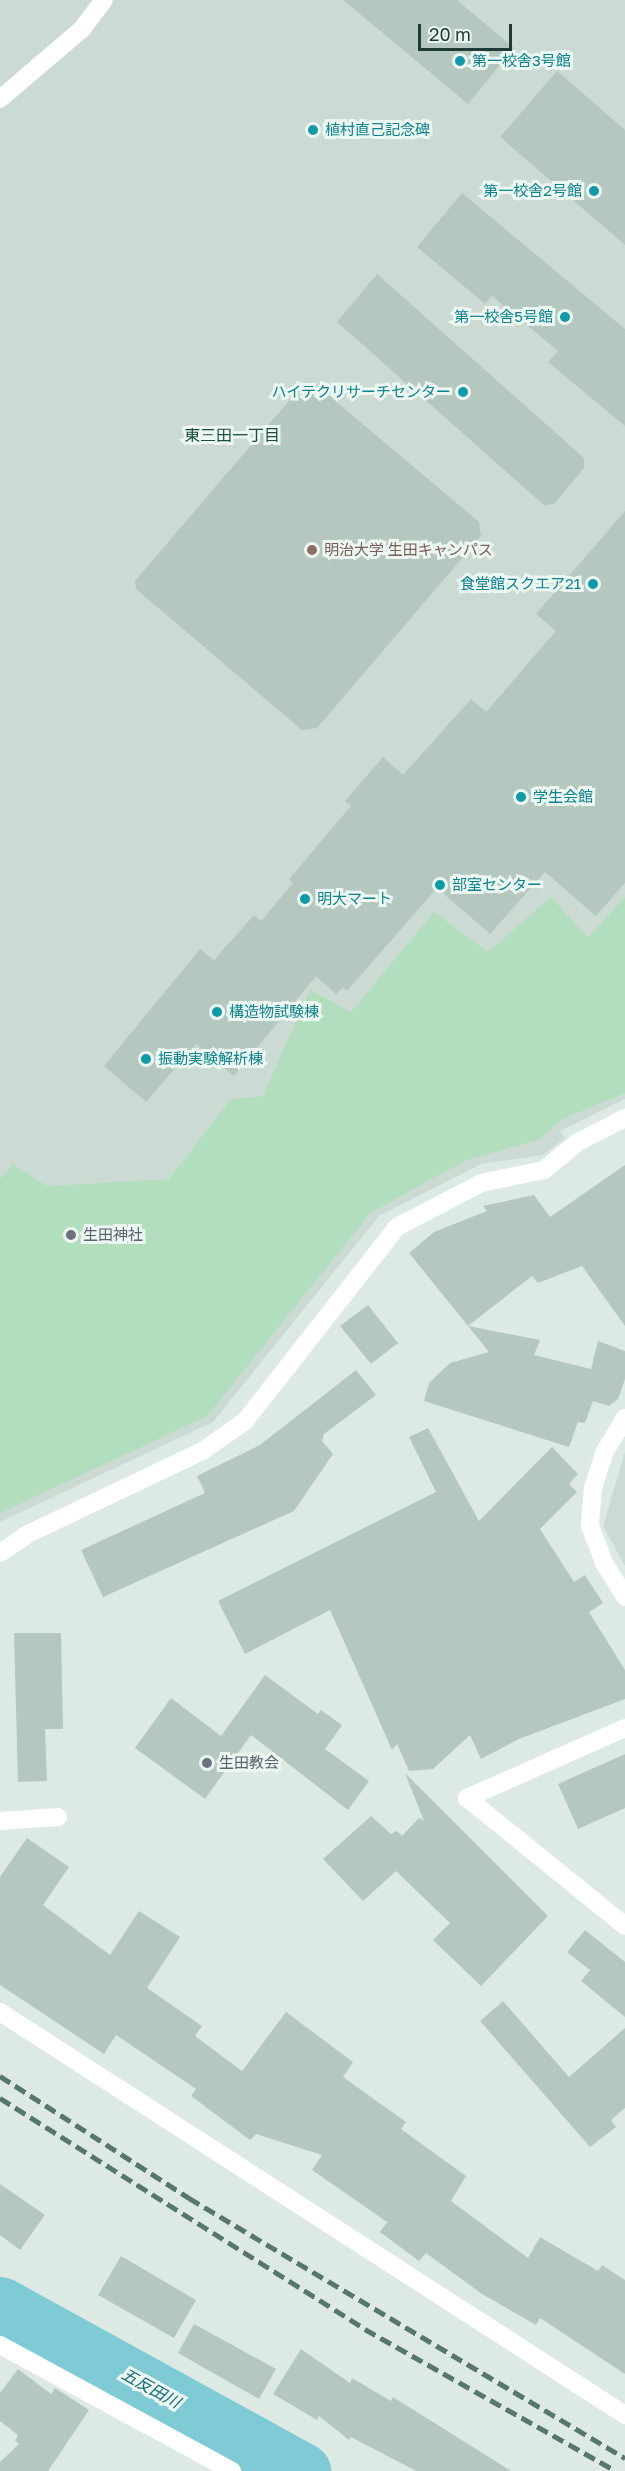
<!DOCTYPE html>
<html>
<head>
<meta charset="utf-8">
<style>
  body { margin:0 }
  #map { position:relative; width:625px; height:2471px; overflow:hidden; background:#ddeae4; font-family:"Golos Text","Noto Sans JP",sans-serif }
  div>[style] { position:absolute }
  .built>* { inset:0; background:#cbdad3 }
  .green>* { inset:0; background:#b3debd }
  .river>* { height:57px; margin:-28.5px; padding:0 28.5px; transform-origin:28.5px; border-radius:28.5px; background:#7fcbd5 }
  .building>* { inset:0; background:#b5c8bf }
  .pedestrian>* { height:18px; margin:-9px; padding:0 9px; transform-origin:9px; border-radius:9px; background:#fff }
  .minor>* { height:18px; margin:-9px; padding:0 9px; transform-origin:9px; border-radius:9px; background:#fff }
  .rail>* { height:4.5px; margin-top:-2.25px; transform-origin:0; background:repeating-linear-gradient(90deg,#57776d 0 12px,transparent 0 18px) }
  .dots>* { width:16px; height:16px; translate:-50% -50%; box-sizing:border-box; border:3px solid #edf7f2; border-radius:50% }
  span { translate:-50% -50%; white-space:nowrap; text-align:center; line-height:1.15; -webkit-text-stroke:6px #edf7f2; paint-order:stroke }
  .culture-label { font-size:15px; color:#0d838f }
  .left { translate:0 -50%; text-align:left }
  .right { translate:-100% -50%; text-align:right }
  .education-label { font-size:15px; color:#785e54 }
  .worship-label { font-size:15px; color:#5b616d }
  .neighbourhood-label { font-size:16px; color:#184e3f }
  .water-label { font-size:16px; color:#136e7b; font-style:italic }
  .scale { position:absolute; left:418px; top:24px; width:94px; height:27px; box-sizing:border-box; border:3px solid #1d3b32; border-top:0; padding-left:8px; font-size:18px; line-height:21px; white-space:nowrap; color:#1d3b32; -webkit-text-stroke:4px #edf7f2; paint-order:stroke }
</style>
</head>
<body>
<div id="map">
  <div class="built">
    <i style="clip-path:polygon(0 0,625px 0,625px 1099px,560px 1131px,565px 1138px,543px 1155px,481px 1164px,379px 1216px,213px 1422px,0 1522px)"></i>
    <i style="clip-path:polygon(625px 1452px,625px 1566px,603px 1526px)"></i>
  </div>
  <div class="green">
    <i style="clip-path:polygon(551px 897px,588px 938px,625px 897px,625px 1093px,562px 1119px,540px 1139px,467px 1160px,371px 1212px,207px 1416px,0 1513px,0 1179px,13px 1164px,47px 1186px,169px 1179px,231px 1099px,263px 1096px,310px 990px,351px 1012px,434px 912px,488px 952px)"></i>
  </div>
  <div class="river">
    <i style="left:0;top:2305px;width:345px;rotate:28.8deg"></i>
  </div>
  <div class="building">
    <i style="clip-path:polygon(343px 0,457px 0,514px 48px,468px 104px)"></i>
    <i style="clip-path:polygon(557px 71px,625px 130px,625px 245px,500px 137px)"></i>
    <i style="clip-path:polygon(462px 193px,625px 329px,625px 426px,548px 362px,558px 351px,492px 296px,485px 304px,417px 247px)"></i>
    <i style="clip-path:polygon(377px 274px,584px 458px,584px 468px,555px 503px,545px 506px,337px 322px)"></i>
    <i style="clip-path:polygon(314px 383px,479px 522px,481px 536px,317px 728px,302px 730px,136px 589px,135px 581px,299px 389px)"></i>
    <i style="clip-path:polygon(625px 511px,625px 883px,596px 916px,545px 872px,490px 934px,437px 888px,347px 991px,343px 987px,336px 994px,316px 976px,234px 1076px,196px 1044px,146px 1102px,104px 1066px,200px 949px,214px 960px,254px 915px,261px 921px,293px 883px,289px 879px,351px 806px,345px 801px,383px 757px,403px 775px,471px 699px,486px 712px,556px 631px,536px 614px)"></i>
    <i style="clip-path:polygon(625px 1165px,625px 1326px,582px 1266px,538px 1283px,532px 1276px,468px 1326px,540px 1340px,534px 1355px,591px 1369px,598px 1341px,625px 1351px,625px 1379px,618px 1399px,609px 1406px,593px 1401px,585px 1423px,578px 1422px,569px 1447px,424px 1401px,429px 1383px,450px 1363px,489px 1352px,409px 1253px,434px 1232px,487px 1211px,483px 1206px,534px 1195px,550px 1217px)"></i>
    <i style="clip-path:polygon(368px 1305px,398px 1343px,371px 1364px,340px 1326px)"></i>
    <i style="clip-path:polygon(356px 1370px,376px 1395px,324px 1434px,322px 1441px,333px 1454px,294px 1511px,103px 1597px,81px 1550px,205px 1493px,197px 1476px,260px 1445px)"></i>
    <i style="clip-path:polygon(428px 1428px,479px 1521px,552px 1447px,578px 1474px,569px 1484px,577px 1492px,540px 1529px,574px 1582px,585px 1575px,603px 1603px,589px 1612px,625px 1670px,625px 1699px,519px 1739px,481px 1759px,470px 1735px,433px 1769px,409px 1771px,397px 1744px,392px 1750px,330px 1610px,245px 1654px,218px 1601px,436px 1492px,409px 1437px)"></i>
    <i style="clip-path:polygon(14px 1633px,61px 1633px,63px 1729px,45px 1729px,47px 1781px,18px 1782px)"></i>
    <i style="clip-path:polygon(265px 1675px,318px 1714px,321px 1710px,342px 1725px,325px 1749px,369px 1781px,348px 1810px,251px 1735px,205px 1799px,135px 1748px,171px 1698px,221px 1736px)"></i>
    <i style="clip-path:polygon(625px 1754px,625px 1808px,578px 1829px,558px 1784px)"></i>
    <i style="clip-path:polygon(405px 1773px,548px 1916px,481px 1986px,433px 1940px,450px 1923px,396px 1871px,363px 1901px,323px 1859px,371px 1816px,391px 1834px,397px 1831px,402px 1836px,419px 1818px,424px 1821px)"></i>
    <i style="clip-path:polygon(27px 1838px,69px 1867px,43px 1905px,110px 1955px,139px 1911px,180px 1937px,147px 1988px,202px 2026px,195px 2036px,242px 2071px,286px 2012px,353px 2062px,343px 2077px,406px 2122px,401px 2129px,466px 2176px,451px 2201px,528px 2258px,540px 2237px,598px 2271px,602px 2265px,625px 2280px,625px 2374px,540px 2318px,536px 2325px,482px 2294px,426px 2253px,419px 2261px,380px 2232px,387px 2222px,312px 2170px,322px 2155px,256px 2134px,250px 2140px,191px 2096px,196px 2089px,116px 2035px,104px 2054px,0 1985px,0 1877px)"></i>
    <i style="clip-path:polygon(585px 1930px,625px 1962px,625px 2017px,581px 1981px,590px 1970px,567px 1952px)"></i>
    <i style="clip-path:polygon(503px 2001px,569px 2077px,625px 2028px,625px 2108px,611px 2120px,616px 2127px,590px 2147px,480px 2021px)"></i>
    <i style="clip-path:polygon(0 2184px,45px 2215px,20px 2250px,0 2235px)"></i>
    <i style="clip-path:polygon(121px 2256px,196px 2300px,174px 2338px,98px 2295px)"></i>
    <i style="clip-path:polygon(194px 2324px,276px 2369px,259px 2399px,178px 2353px)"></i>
    <i style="clip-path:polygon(301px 2349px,350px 2383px,352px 2378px,391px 2401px,393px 2397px,511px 2471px,416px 2471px,351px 2437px,349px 2440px,319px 2416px,317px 2420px,273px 2394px)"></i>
    <i style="clip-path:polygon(18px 2369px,51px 2394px,55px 2388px,89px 2410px,48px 2471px,0 2471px,0 2462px,19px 2444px,15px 2441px,18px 2435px,0 2421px,0 2393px)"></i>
  </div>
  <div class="pedestrian">
    <i style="left:0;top:2345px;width:264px;rotate:28.5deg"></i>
  </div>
  <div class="minor">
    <i style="left:0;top:99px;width:108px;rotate:-40.5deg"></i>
    <i style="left:82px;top:29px;width:36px;rotate:-53deg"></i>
    <i style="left:625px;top:1418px;width:39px;rotate:121deg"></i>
    <i style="left:605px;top:1451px;width:39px;rotate:108deg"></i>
    <i style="left:593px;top:1488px;width:38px;rotate:95deg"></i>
    <i style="left:590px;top:1526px;width:40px;rotate:69deg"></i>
    <i style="left:604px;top:1563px;width:40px;rotate:58deg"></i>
    <i style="left:0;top:1553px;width:34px;rotate:-34deg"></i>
    <i style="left:28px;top:1534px;width:195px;rotate:-25.5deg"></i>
    <i style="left:204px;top:1450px;width:50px;rotate:-35.3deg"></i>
    <i style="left:245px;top:1421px;width:246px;rotate:-51.9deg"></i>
    <i style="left:397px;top:1227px;width:95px;rotate:-27.6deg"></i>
    <i style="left:481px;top:1183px;width:64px;rotate:-11.7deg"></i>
    <i style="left:544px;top:1170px;width:44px;rotate:-39.5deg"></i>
    <i style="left:578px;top:1142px;width:53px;rotate:-27.1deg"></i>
    <i style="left:625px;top:1728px;width:173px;rotate:156.1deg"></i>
    <i style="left:467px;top:1798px;width:203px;rotate:39deg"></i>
    <i style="left:0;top:1821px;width:58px;rotate:-3.9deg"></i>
    <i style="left:0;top:2012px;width:744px;rotate:32.81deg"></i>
  </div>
  <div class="rail">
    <i style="left:0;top:2076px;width:225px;rotate:32.8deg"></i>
    <i style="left:189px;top:2198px;width:508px;rotate:30.81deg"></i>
    <i style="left:0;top:2098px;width:432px;rotate:32.3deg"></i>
    <i style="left:365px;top:2329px;width:288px;rotate:29.5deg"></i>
  </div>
  <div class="dots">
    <i style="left:460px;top:61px;background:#0f9aa8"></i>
    <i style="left:313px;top:130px;background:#0f9aa8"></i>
    <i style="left:594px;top:191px;background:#0f9aa8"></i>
    <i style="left:565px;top:317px;background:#0f9aa8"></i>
    <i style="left:463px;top:392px;background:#0f9aa8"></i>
    <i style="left:312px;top:550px;background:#8d6e63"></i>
    <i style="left:593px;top:584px;background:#0f9aa8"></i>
    <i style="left:521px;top:797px;background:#0f9aa8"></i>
    <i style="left:440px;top:885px;background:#0f9aa8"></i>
    <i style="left:305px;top:899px;background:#0f9aa8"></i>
    <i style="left:217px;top:1012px;background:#0f9aa8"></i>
    <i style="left:146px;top:1059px;background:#0f9aa8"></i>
    <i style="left:71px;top:1235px;background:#6b7280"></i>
    <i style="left:207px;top:1763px;background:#6b7280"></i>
  </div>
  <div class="culture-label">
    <span class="left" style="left:472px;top:61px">第一校舎3号館</span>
    <span class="left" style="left:325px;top:130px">植村直己記念碑</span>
    <span class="right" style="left:582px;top:191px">第一校舎2号館</span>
    <span class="right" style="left:553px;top:317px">第一校舎5号館</span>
    <span class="right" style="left:451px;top:392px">ハイテクリサーチセンター</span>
    <span class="right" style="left:581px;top:584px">食堂館スクエア21</span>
    <span class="left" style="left:533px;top:797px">学生会館</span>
    <span class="left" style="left:452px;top:885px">部室センター</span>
    <span class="left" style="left:317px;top:899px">明大マート</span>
    <span class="left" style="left:229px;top:1012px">構造物試験棟</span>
    <span class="left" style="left:158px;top:1059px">振動実験解析棟</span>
  </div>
  <div class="education-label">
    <span class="left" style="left:324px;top:550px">明治大学 生田キャンパス</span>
  </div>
  <div class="worship-label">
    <span class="left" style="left:83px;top:1235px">生田神社</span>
    <span class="left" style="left:219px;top:1763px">生田教会</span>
  </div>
  <div class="neighbourhood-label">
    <span style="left:232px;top:435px">東三田一丁目</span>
  </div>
  <div class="water-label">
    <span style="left:151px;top:2388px;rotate:29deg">五反田川</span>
  </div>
  <div class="scale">20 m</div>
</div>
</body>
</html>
